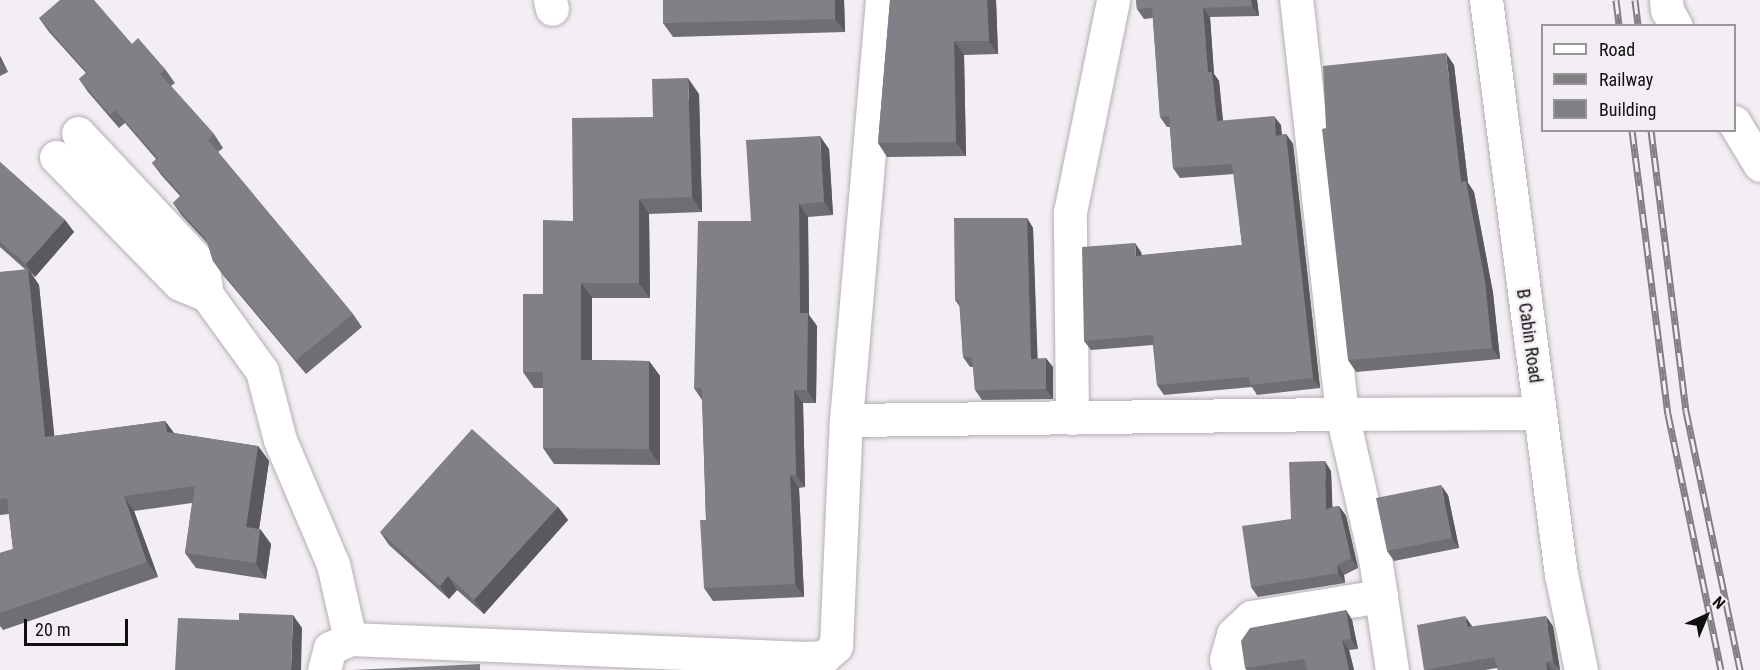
<!DOCTYPE html>
<html>
<head>
<meta charset="utf-8">
<style>
  body { margin:0 }
  #map { position:relative; width:1760px; height:670px; overflow:hidden; background:#f3eef3; font-family:"Roboto Condensed",sans-serif }
  div>[style] { position:absolute }
  .roads { filter:drop-shadow(0 0 2px #b4afb4) drop-shadow(0 0 2px #b4afb4) }
  .minor>* { height:33px; margin:-16.5px; padding:0 16.5px; transform-origin:16.5px; border-radius:16.5px; background:#fff }
  .rail>* { height:7px; margin-top:-3.5px; transform-origin:0; background:repeating-linear-gradient(90deg,#f3eef3 0 14px,#827f82 0 28px); box-sizing:border-box; border-block:2px solid #827f82 }
  .wall>* { inset:0; background:#6f6e73 }
  .shaded-wall>* { inset:0; background:#5a5a5e }
  .building>* { inset:0; background:#818086 }
  span { translate:-50% -50%; white-space:nowrap; text-align:center; line-height:1.15; -webkit-text-stroke:5px #f3eef3; paint-order:stroke }
  .street-label { font-size:18px; color:#100f10 }
  .legend { position:absolute; left:1541px; top:24px; width:195px; height:108px; box-sizing:border-box; background:#f3eef3; border:2px solid #989598; margin:0; padding:8px 10px; list-style:none; font-size:18px; color:#100f10 }
  .legend li { display:flex; align-items:center; gap:12px; height:30px }
  .legend b { width:30px; border:2px solid #989598 }
  .north { position:absolute; left:1676px; top:586px; width:60px; height:60px; -webkit-text-stroke:4px #f3eef3; paint-order:stroke; rotate:44deg; font-size:16px; font-weight:700; line-height:24px; text-align:center; color:#100f10 }
  .north::after { content:''; display:block; margin:auto; width:21px; height:27px; background:#100f10; clip-path:polygon(50% 0,100% 100%,50% 72%,0 100%) }
  .scale { position:absolute; left:24px; top:619px; width:104px; height:27px; box-sizing:border-box; border:3px solid #100f10; border-top:0; padding-left:8px; font-size:18px; line-height:21px; white-space:nowrap; color:#100f10; -webkit-text-stroke:4px #f3eef3; paint-order:stroke }
</style>
</head>
<body>
<div id="map">
  <div class="roads">
    <div class="minor">
      <i style="left:550px;top:0;width:9px;rotate:77deg"></i>
      <i style="left:1486px;top:0;width:579px;rotate:82.56deg"></i>
      <i style="left:1561px;top:574px;width:98px;rotate:78.2deg"></i>
      <i style="left:1666px;top:0;width:10px;rotate:84deg"></i>
      <i style="left:1667px;top:10px;width:18px;rotate:61deg"></i>
      <i style="left:1734px;top:122px;width:50px;rotate:58.8deg"></i>
      <i style="left:56px;top:157px;width:177px;rotate:45.7deg"></i>
      <i style="left:180px;top:284px;width:29px;rotate:22deg"></i>
      <i style="left:207px;top:295px;width:30px;rotate:-99deg"></i>
      <i style="left:202px;top:265px;width:181px;rotate:-133.2deg"></i>
      <i style="left:207px;top:295px;width:94px;rotate:54.1deg"></i>
      <i style="left:262px;top:371px;width:71px;rotate:75.4deg"></i>
      <i style="left:280px;top:440px;width:135px;rotate:66.9deg"></i>
      <i style="left:333px;top:564px;width:77px;rotate:77.2deg"></i>
      <i style="left:1072px;top:418px;width:206px;rotate:-90.6deg"></i>
      <i style="left:1070px;top:212px;width:216px;rotate:-78.5deg"></i>
      <i style="left:846px;top:420px;width:496px;rotate:-0.7deg"></i>
      <i style="left:1342px;top:414px;width:417px;rotate:-96.3deg"></i>
      <i style="left:324px;top:670px;width:23px;rotate:-75deg"></i>
      <i style="left:330px;top:648px;width:22px;rotate:-24deg"></i>
      <i style="left:350px;top:639px;width:456px;rotate:2.4deg"></i>
      <i style="left:806px;top:658px;width:18px;rotate:-3deg"></i>
      <i style="left:824px;top:657px;width:16px;rotate:-43deg"></i>
      <i style="left:836px;top:646px;width:226px;rotate:-87.5deg"></i>
      <i style="left:846px;top:420px;width:422px;rotate:-85.1deg"></i>
      <i style="left:1229px;top:670px;width:11px;rotate:-105deg"></i>
      <i style="left:1226px;top:659px;width:26px;rotate:-74deg"></i>
      <i style="left:1233px;top:634px;width:25px;rotate:-43deg"></i>
      <i style="left:1251px;top:617px;width:132px;rotate:-9.2deg"></i>
      <i style="left:1392px;top:670px;width:113px;rotate:-98.6deg"></i>
      <i style="left:1375px;top:558px;width:148px;rotate:-102.9deg"></i>
      <i style="left:1342px;top:414px;width:197px;rotate:-0.3deg"></i>
    </div>
  </div>
  <div class="rail">
    <i style="left:1616px;top:0;width:26px;rotate:83deg"></i>
    <i style="left:1635px;top:0;width:26px;rotate:83deg"></i>
    <i style="left:1632px;top:130px;width:286px;rotate:82.8deg"></i>
    <i style="left:1668px;top:414px;width:261px;rotate:78.3deg"></i>
    <i style="left:1651px;top:130px;width:283px;rotate:82.9deg"></i>
    <i style="left:1686px;top:411px;width:265px;rotate:78.2deg"></i>
  </div>
  <div class="wall">
    <i style="clip-path:polygon(844px 0,845px 32px,673px 37px,663px 23px)"></i>
    <i style="clip-path:polygon(890px 0,996px 0,998px 54px,964px 55px,966px 156px,887px 157px,878px 143px)"></i>
    <i style="clip-path:polygon(1136px 0,1257px 0,1259px 16px,1210px 17px,1214px 74px,1219px 81px,1223px 121px,1281px 125px,1281px 135px,1286px 134px,1293px 144px,1320px 388px,1257px 395px,1252px 387px,1164px 395px,1157px 385px,1153px 345px,1091px 350px,1084px 341px,1141px 252px,1142px 255px,1242px 245px,1234px 174px,1180px 178px,1173px 168px,1170px 127px,1167px 127px,1160px 117px,1153px 18px,1144px 19px,1137px 9px)"></i>
    <i style="clip-path:polygon(39px 18px,132px 44px,165px 69px,175px 83px,171px 86px,214px 134px,223px 148px,218px 152px,353px 314px,362px 327px,306px 374px,223px 275px,213px 261px,208px 244px,182px 216px,173px 203px,180px 196px,162px 176px,152px 163px,156px 159px,125px 123px,119px 128px,88px 92px,79px 79px,86px 73px,49px 32px)"></i>
    <i style="clip-path:polygon(0 56px,8px 72px,0 76px)"></i>
    <i style="clip-path:polygon(1454px 65px,1468px 183px,1474px 192px,1493px 293px,1500px 359px,1356px 372px,1348px 360px)"></i>
    <i style="clip-path:polygon(699px 94px,702px 212px,649px 214px,650px 298px,592px 298px,592px 360px,649px 361px,660px 376px,660px 465px,554px 464px,543px 448px,543px 388px,534px 388px,523px 372px,543px 294px,573px 221px,653px 117px)"></i>
    <i style="clip-path:polygon(829px 149px,833px 215px,808px 217px,809px 315px,817px 326px,816px 403px,803px 403px,805px 487px,799px 488px,804px 597px,713px 601px,704px 588px,706px 520px,702px 400px,694px 388px,751px 221px)"></i>
    <i style="clip-path:polygon(0 162px,65px 220px,74px 232px,35px 277px,31px 273px,39px 285px,54px 436px,165px 421px,174px 433px,258px 446px,269px 461px,259px 529px,260px 529px,271px 544px,266px 579px,196px 568px,185px 553px,192px 503px,134px 511px,158px 577px,3px 630px,0 626px,0 553px,13px 549px,9px 514px,0 515px,0 272px,26px 270px,0 247px)"></i>
    <i style="clip-path:polygon(1027px 218px,1033px 228px,1037px 358px,1053px 367px,1053px 399px,982px 400px,975px 390px,973px 367px,970px 367px,963px 357px,960px 307px,955px 300px)"></i>
    <i style="clip-path:polygon(1331px 471px,1332px 507px,1339px 506px,1346px 516px,1358px 568px,1344px 575px,1345px 583px,1258px 597px,1251px 587px,1291px 519px)"></i>
    <i style="clip-path:polygon(1448px 495px,1459px 548px,1394px 561px,1387px 551px)"></i>
    <i style="clip-path:polygon(558px 507px,568px 520px,484px 614px,457px 590px,449px 599px,389px 545px,380px 532px)"></i>
    <i style="clip-path:polygon(1346px 610px,1352px 620px,1358px 649px,1349px 650px,1354px 670px,1247px 670px,1245px 668px)"></i>
    <i style="clip-path:polygon(1553px 626px,1560px 670px,1498px 670px,1497px 668px,1485px 670px,1425px 670px,1472px 627px)"></i>
  </div>
  <div class="shaded-wall">
    <i style="clip-path:polygon(835px 0,844px 0,845px 32px,835px 19px)"></i>
    <i style="clip-path:polygon(987px 0,996px 0,998px 54px,989px 41px)"></i>
    <i style="clip-path:polygon(1251px 0,1257px 0,1259px 16px,1252px 6px)"></i>
    <i style="clip-path:polygon(1203px 8px,1210px 17px,1214px 74px,1219px 81px,1224px 131px,1217px 121px,1208px 72px)"></i>
    <i style="clip-path:polygon(954px 41px,964px 55px,966px 156px,956px 142px)"></i>
    <i style="clip-path:polygon(1446px 53px,1454px 65px,1468px 183px,1474px 192px,1493px 293px,1500px 359px,1492px 348px,1461px 182px)"></i>
    <i style="clip-path:polygon(0 56px,8px 72px,0 60px)"></i>
    <i style="clip-path:polygon(688px 78px,699px 94px,702px 212px,692px 197px)"></i>
    <i style="clip-path:polygon(1274px 116px,1281px 125px,1283px 145px,1276px 136px)"></i>
    <i style="clip-path:polygon(1286px 134px,1293px 144px,1320px 388px,1313px 378px)"></i>
    <i style="clip-path:polygon(820px 136px,829px 149px,833px 215px,824px 202px)"></i>
    <i style="clip-path:polygon(639px 199px,649px 214px,650px 298px,639px 283px)"></i>
    <i style="clip-path:polygon(799px 204px,808px 217px,809px 315px,817px 326px,816px 403px,807px 390px,800px 313px)"></i>
    <i style="clip-path:polygon(1027px 218px,1033px 228px,1038px 369px,1031px 359px)"></i>
    <i style="clip-path:polygon(65px 220px,74px 232px,35px 277px,26px 264px)"></i>
    <i style="clip-path:polygon(1135px 243px,1141px 252px,1143px 266px,1136px 256px)"></i>
    <i style="clip-path:polygon(28px 269px,39px 285px,56px 452px,45px 437px)"></i>
    <i style="clip-path:polygon(581px 283px,592px 298px,592px 375px,581px 360px)"></i>
    <i style="clip-path:polygon(1046px 358px,1053px 367px,1053px 399px,1046px 389px)"></i>
    <i style="clip-path:polygon(649px 361px,660px 376px,660px 465px,649px 449px)"></i>
    <i style="clip-path:polygon(794px 390px,803px 403px,805px 487px,796px 475px)"></i>
    <i style="clip-path:polygon(165px 421px,176px 436px,167px 432px)"></i>
    <i style="clip-path:polygon(258px 446px,269px 461px,257px 543px,246px 527px)"></i>
    <i style="clip-path:polygon(1325px 461px,1331px 471px,1333px 519px,1326px 509px)"></i>
    <i style="clip-path:polygon(790px 475px,799px 488px,804px 597px,795px 584px)"></i>
    <i style="clip-path:polygon(1441px 485px,1448px 495px,1459px 548px,1452px 538px)"></i>
    <i style="clip-path:polygon(124px 496px,134px 511px,158px 577px,147px 562px)"></i>
    <i style="clip-path:polygon(1339px 506px,1346px 516px,1358px 568px,1351px 558px)"></i>
    <i style="clip-path:polygon(558px 507px,568px 520px,484px 614px,474px 600px)"></i>
    <i style="clip-path:polygon(260px 529px,271px 544px,266px 579px,256px 563px)"></i>
    <i style="clip-path:polygon(1337px 565px,1344px 575px,1345px 583px,1338px 573px)"></i>
    <i style="clip-path:polygon(448px 576px,457px 590px,449px 599px,440px 586px)"></i>
    <i style="clip-path:polygon(1346px 610px,1352px 620px,1358px 649px,1351px 639px)"></i>
    <i style="clip-path:polygon(293px 615px,302px 628px,301px 670px,291px 670px)"></i>
    <i style="clip-path:polygon(1465px 616px,1472px 626px,1474px 637px,1467px 627px)"></i>
    <i style="clip-path:polygon(1546px 616px,1553px 626px,1560px 670px,1553px 661px)"></i>
    <i style="clip-path:polygon(1342px 640px,1349px 650px,1354px 670px,1349px 670px)"></i>
    <i style="clip-path:polygon(1546px 662px,1552px 670px,1547px 670px)"></i>
  </div>
  <div class="building">
    <i style="clip-path:polygon(60px 0,94px 0,132px 44px,138px 38px,165px 69px,160px 74px,214px 134px,208px 140px,353px 314px,296px 360px,213px 261px,206px 239px,173px 203px,182px 195px,152px 163px,158px 158px,115px 110px,110px 115px,79px 79px,87px 72px,39px 18px)"></i>
    <i style="clip-path:polygon(663px 0,835px 0,835px 19px,663px 23px)"></i>
    <i style="clip-path:polygon(890px 0,987px 0,989px 41px,954px 41px,956px 142px,878px 143px)"></i>
    <i style="clip-path:polygon(1136px 0,1251px 0,1252px 6px,1203px 8px,1208px 72px,1212px 72px,1217px 121px,1274px 116px,1276px 136px,1286px 134px,1313px 378px,1250px 385px,1249px 377px,1157px 385px,1153px 335px,1084px 341px,1082px 247px,1135px 243px,1136px 256px,1242px 245px,1232px 164px,1173px 168px,1169px 116px,1160px 117px,1152px 8px,1137px 9px)"></i>
    <i style="clip-path:polygon(1446px 53px,1461px 182px,1466px 181px,1485px 281px,1492px 348px,1348px 360px,1322px 129px,1326px 128px,1323px 66px)"></i>
    <i style="clip-path:polygon(688px 78px,692px 197px,639px 199px,639px 283px,581px 283px,581px 360px,649px 361px,649px 449px,543px 448px,543px 372px,523px 372px,523px 294px,543px 294px,543px 220px,573px 221px,572px 118px,653px 117px,652px 79px)"></i>
    <i style="clip-path:polygon(820px 136px,824px 202px,799px 204px,800px 313px,808px 313px,807px 390px,794px 390px,796px 475px,790px 475px,795px 584px,704px 588px,700px 520px,706px 520px,702px 388px,694px 388px,698px 221px,751px 221px,746px 140px)"></i>
    <i style="clip-path:polygon(0 162px,65px 220px,26px 264px,0 242px)"></i>
    <i style="clip-path:polygon(954px 218px,1027px 218px,1031px 359px,1046px 358px,1046px 389px,975px 390px,972px 357px,963px 357px,959px 300px,955px 300px)"></i>
    <i style="clip-path:polygon(28px 269px,45px 437px,165px 421px,167px 432px,258px 446px,246px 527px,260px 529px,256px 563px,185px 553px,195px 486px,124px 496px,147px 562px,0 613px,0 553px,13px 549px,7px 498px,0 499px,0 272px)"></i>
    <i style="clip-path:polygon(472px 429px,558px 507px,474px 600px,448px 576px,440px 586px,380px 532px)"></i>
    <i style="clip-path:polygon(1325px 461px,1326px 509px,1339px 506px,1351px 558px,1337px 565px,1338px 573px,1251px 587px,1242px 526px,1291px 519px,1289px 462px)"></i>
    <i style="clip-path:polygon(1441px 485px,1452px 538px,1387px 551px,1376px 498px)"></i>
    <i style="clip-path:polygon(1346px 610px,1351px 639px,1342px 640px,1349px 670px,1307px 670px,1304px 659px,1245px 668px,1241px 641px,1250px 628px)"></i>
    <i style="clip-path:polygon(239px 613px,293px 615px,291px 670px,175px 670px,178px 618px,239px 620px)"></i>
    <i style="clip-path:polygon(1465px 616px,1467px 627px,1546px 616px,1553px 661px,1546px 662px,1547px 670px,1498px 670px,1494px 657px,1424px 670px,1417px 625px)"></i>
    <i style="clip-path:polygon(480px 664px,480px 670px,353px 670px)"></i>
  </div>
  <div class="street-label">
    <span style="left:1529px;top:336px;rotate:82deg">B Cabin Road</span>
  </div>
  <ul class="legend">
  <li><b style="height:8px;background:#fff"></b>Road</li>
  <li><b style="height:8px;background:#827f82"></b>Railway</li>
  <li><b style="height:16px;background:#818086"></b>Building</li>
  </ul>
  <div class="north">N</div>
  <div class="scale">20 m</div>
</div>
</body>
</html>
